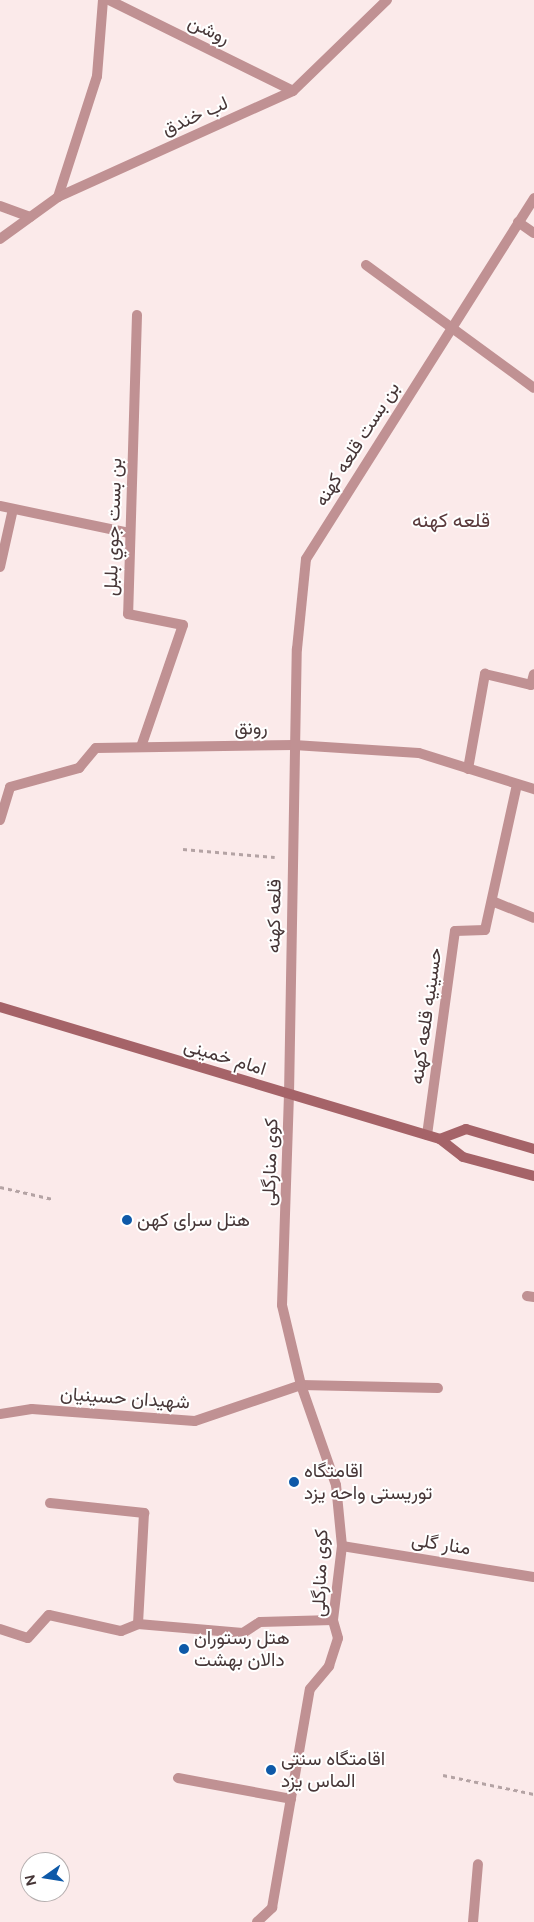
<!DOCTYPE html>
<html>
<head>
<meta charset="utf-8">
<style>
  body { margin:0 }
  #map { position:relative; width:534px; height:1922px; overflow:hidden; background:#fbeaea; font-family:Figtree,Vazirmatn,sans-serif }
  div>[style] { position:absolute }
  .path>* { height:3px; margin-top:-1.5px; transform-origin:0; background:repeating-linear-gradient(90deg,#b4a3a4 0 4px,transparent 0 8px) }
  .service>* { height:10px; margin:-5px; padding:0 5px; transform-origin:5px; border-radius:5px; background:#c09193 }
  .minor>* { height:10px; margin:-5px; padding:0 5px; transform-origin:5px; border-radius:5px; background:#c09193 }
  .tertiary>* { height:10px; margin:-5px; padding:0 5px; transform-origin:5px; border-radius:5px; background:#c09193 }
  .secondary>* { height:10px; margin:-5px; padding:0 5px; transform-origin:5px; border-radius:5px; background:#a56368 }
  .dots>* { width:14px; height:14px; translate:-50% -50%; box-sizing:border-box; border:2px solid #fff; border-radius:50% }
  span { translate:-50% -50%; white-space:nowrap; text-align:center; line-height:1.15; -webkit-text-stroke:4px #fff; paint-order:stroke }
  .street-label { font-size:19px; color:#473738 }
  .poi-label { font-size:19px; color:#473738 }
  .left { translate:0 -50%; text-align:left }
  .neighbourhood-label { font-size:20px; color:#5a3a3c }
  .north { position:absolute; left:20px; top:1852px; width:50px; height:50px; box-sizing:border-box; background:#fff; border:1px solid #b5afaf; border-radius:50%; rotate:257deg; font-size:14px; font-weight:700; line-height:20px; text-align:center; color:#473738 }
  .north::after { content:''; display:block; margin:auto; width:18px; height:22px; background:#0e59a8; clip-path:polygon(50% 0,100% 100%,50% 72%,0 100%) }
</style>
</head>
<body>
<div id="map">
  <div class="path">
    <i style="left:183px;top:849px;width:92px;rotate:5deg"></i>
    <i style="left:0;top:1187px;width:54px;rotate:12.8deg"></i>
    <i style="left:443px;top:1775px;width:93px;rotate:11.8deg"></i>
  </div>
  <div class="service">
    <i style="left:0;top:206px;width:32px;rotate:20deg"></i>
    <i style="left:137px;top:315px;width:299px;rotate:91.7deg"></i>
    <i style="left:128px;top:614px;width:56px;rotate:11.3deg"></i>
    <i style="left:183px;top:625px;width:129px;rotate:109deg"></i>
    <i style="left:0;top:506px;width:132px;rotate:11.8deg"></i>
    <i style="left:0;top:567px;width:59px;rotate:-77.4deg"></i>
    <i style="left:468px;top:769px;width:97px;rotate:-79.9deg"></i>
    <i style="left:485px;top:674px;width:47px;rotate:13.4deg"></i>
    <i style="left:531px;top:685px;width:11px;rotate:-75deg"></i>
    <i style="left:0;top:820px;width:34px;rotate:-73deg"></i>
    <i style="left:10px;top:787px;width:72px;rotate:-15.4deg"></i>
    <i style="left:79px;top:768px;width:26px;rotate:-50deg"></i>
    <i style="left:96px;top:748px;width:198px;rotate:-0.9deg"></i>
    <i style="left:294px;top:745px;width:125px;rotate:3.7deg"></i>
    <i style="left:419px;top:753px;width:121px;rotate:17.4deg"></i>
    <i style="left:492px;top:901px;width:45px;rotate:22deg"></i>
    <i style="left:427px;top:1135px;width:206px;rotate:-82.2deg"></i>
    <i style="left:455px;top:931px;width:30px;rotate:-2deg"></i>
    <i style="left:485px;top:930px;width:149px;rotate:-77.6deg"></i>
    <i style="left:50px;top:1503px;width:95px;rotate:6.1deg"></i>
    <i style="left:144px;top:1513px;width:111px;rotate:93.1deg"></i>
    <i style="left:0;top:1629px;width:29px;rotate:18deg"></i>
    <i style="left:28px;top:1638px;width:31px;rotate:-48deg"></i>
    <i style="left:49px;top:1615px;width:74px;rotate:12.5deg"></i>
    <i style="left:121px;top:1631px;width:18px;rotate:-22deg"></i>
    <i style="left:138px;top:1624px;width:105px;rotate:4.9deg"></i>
    <i style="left:243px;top:1633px;width:20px;rotate:-33deg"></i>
    <i style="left:260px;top:1622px;width:73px;rotate:-1.6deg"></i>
    <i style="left:178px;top:1778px;width:115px;rotate:10.5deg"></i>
    <i style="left:473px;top:1922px;width:58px;rotate:-85.1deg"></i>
  </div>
  <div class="minor">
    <i style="left:109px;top:0;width:205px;rotate:26.3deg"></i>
    <i style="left:58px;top:197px;width:127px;rotate:-72.1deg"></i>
    <i style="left:97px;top:76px;width:76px;rotate:-85.5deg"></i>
    <i style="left:518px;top:222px;width:19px;rotate:35deg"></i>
    <i style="left:366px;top:265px;width:208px;rotate:36.2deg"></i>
    <i style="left:527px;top:1296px;width:7px;rotate:8deg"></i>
    <i style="left:0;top:1414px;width:32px;rotate:-9deg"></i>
    <i style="left:32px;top:1409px;width:163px;rotate:4.2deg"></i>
    <i style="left:195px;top:1421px;width:112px;rotate:-18.8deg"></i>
    <i style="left:301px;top:1385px;width:137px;rotate:1.3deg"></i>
    <i style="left:342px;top:1546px;width:194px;rotate:9.2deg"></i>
    <i style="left:257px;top:1922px;width:21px;rotate:-43deg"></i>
    <i style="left:272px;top:1908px;width:222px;rotate:-80.2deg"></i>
    <i style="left:310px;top:1689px;width:30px;rotate:-50deg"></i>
    <i style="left:329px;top:1666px;width:29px;rotate:-72deg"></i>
    <i style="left:338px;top:1638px;width:19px;rotate:-106deg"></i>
    <i style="left:333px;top:1620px;width:75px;rotate:-83.1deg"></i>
    <i style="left:342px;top:1546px;width:61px;rotate:-95.6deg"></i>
    <i style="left:336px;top:1485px;width:106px;rotate:-109.3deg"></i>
    <i style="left:301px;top:1385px;width:82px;rotate:-103.4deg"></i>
    <i style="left:282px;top:1305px;width:210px;rotate:-88.1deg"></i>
    <i style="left:289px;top:1095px;width:446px;rotate:-89deg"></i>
    <i style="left:297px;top:649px;width:90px;rotate:-84.3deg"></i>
    <i style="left:306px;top:559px;width:427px;rotate:-57.7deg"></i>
  </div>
  <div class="tertiary">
    <i style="left:0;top:239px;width:72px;rotate:-35.9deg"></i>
    <i style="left:58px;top:197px;width:258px;rotate:-24.3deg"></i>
    <i style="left:293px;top:91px;width:131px;rotate:-44.1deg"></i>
  </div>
  <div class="secondary">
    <i style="left:0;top:1007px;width:459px;rotate:16.7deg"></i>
    <i style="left:440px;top:1139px;width:29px;rotate:38deg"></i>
    <i style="left:463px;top:1157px;width:73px;rotate:15deg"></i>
    <i style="left:440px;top:1139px;width:28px;rotate:-21deg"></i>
    <i style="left:466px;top:1129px;width:71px;rotate:16.4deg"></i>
  </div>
  <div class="dots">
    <i style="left:127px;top:1220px;background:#0e59a8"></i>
    <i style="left:294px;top:1482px;background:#0e59a8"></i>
    <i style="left:184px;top:1649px;background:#0e59a8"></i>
    <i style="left:271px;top:1770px;background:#0e59a8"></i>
  </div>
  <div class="street-label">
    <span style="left:209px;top:30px;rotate:26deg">روشن</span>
    <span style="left:195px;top:116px;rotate:-24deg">لب خندق</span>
    <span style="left:357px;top:444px;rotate:-58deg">بن بست قلعه کهنه</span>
    <span style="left:113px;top:527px;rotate:-88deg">بن بست جوي بلبل</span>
    <span style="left:251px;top:728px;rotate:-1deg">رونق</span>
    <span style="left:274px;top:916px;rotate:-89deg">قلعه کهنه</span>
    <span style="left:426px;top:1016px;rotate:-82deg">حسينيه قلعه کهنه</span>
    <span style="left:225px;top:1057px;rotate:17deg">امام خمینی</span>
    <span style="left:270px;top:1162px;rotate:-88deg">کوی منارگلی</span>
    <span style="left:125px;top:1398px;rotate:4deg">شهیدان حسینیان</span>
    <span style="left:441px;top:1544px;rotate:9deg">منار گلی</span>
    <span style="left:320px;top:1573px;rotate:-88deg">کوی منارگلی</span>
  </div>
  <div class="poi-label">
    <span class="left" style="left:137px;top:1220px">هتل سرای کهن</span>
    <span class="left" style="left:304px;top:1482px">اقامتگاه<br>توریستی واحه یزد</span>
    <span class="left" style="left:194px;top:1649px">هتل رستوران<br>دالان بهشت</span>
    <span class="left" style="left:281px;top:1770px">اقامتگاه سنتی<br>الماس یزد</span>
  </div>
  <div class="neighbourhood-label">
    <span style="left:451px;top:520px">قلعه کهنه</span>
  </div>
  <div class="north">N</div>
</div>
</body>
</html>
